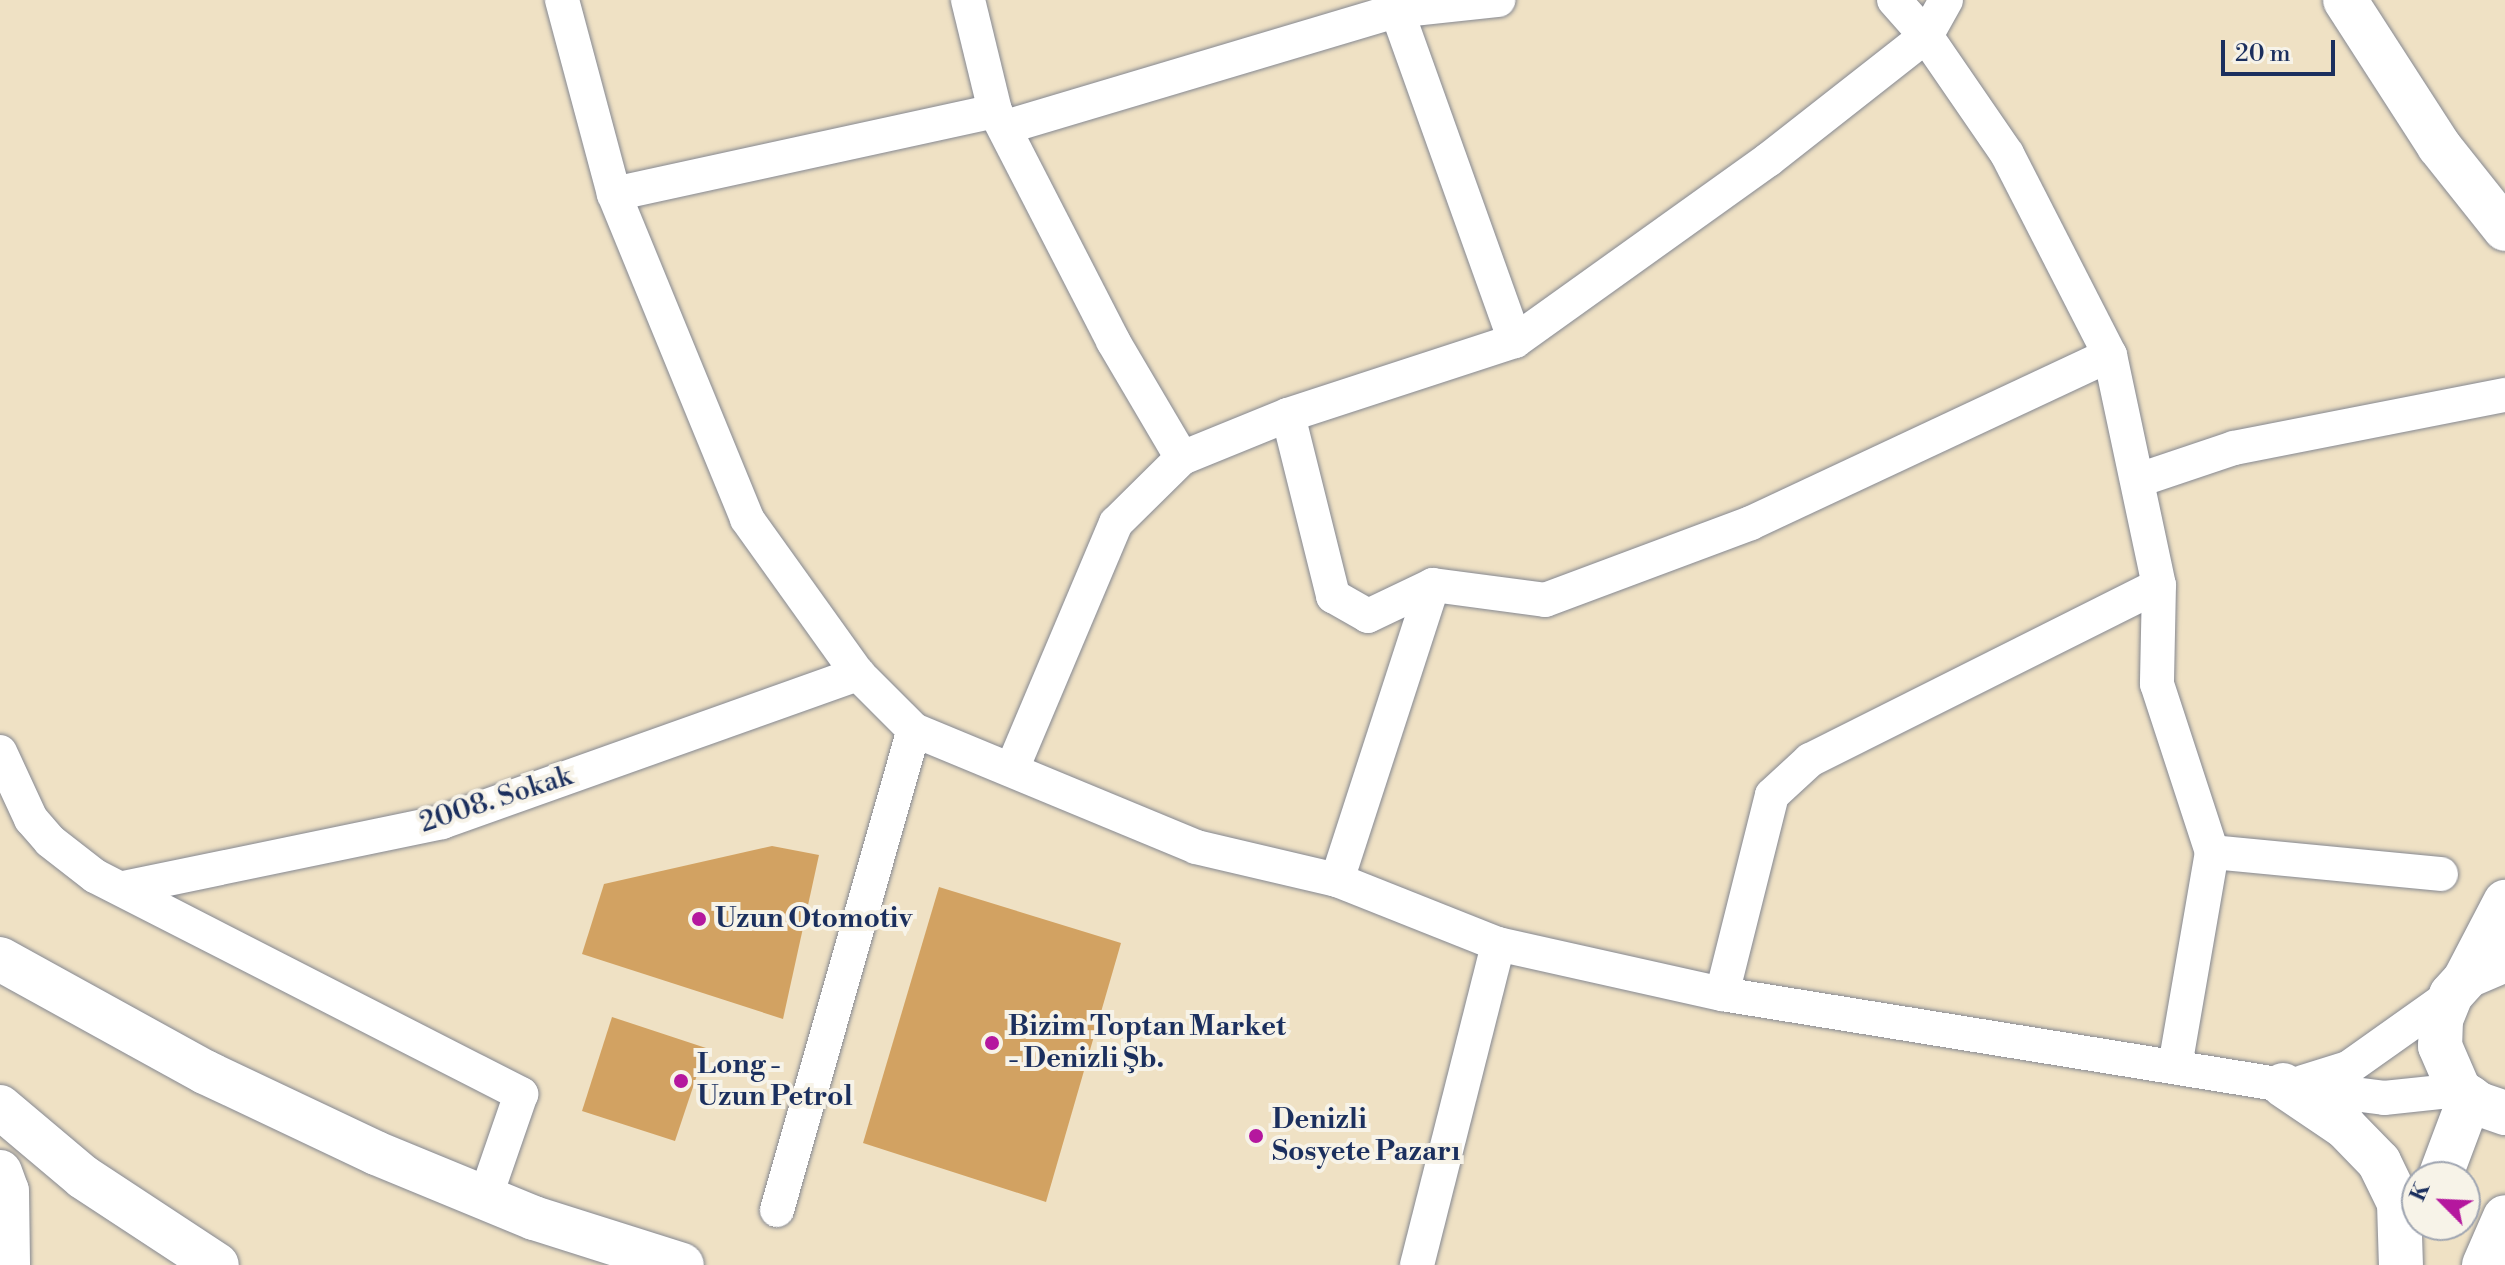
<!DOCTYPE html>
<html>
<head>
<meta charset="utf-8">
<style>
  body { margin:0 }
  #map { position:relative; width:2505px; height:1265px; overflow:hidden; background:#efe1c4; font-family:"Libre Bodoni",serif }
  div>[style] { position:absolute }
  .building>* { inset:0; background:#d2a262 }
  .roads { filter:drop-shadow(0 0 2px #858891) drop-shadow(0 0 2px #858891) }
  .minor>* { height:34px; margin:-17px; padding:0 17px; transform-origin:17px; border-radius:17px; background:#fff }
  .tertiary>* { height:44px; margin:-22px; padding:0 22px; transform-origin:22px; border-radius:22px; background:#fff }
  .secondary>* { height:44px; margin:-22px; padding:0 22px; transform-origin:22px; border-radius:22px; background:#fff }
  .primary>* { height:44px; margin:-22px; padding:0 22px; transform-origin:22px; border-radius:22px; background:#fff }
  .dots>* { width:22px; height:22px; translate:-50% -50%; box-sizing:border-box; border:4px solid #f7f3e8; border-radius:50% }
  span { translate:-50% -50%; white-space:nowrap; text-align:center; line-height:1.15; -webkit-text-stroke:8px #f7f3e8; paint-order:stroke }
  .street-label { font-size:28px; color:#1b2f5e }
  .poi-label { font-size:28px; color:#1b2f5e; font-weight:700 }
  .left { translate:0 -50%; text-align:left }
  .north { position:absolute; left:2401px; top:1161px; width:80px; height:80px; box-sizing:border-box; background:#f7f3e8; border:2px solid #9fa5b1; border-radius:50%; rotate:294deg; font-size:22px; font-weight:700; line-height:32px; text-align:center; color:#1b2f5e }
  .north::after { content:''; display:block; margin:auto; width:28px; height:36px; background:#b5179e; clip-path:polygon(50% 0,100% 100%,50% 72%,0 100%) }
  .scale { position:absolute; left:2221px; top:40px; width:114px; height:36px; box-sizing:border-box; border:4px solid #1b2f5e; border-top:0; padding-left:10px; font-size:24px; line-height:28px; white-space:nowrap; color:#1b2f5e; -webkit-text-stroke:6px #f7f3e8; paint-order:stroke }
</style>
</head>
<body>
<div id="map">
  <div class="building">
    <i style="clip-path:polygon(772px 846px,819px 855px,783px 1019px,582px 954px,604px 884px)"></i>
    <i style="clip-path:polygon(939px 887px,1121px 943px,1046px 1202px,863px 1143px)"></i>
    <i style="clip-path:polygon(612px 1017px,706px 1048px,675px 1141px,582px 1111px)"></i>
  </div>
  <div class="roads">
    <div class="minor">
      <i style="left:562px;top:0;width:201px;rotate:75deg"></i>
      <i style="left:614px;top:194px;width:351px;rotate:67.7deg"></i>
      <i style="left:747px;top:519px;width:191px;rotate:54.4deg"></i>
      <i style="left:858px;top:674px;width:79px;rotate:45deg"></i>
      <i style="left:914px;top:730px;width:305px;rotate:22.5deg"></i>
      <i style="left:1196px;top:847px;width:145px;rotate:13.2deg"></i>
      <i style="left:1337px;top:880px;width:173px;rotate:21.7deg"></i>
      <i style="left:1498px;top:944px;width:230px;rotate:12.6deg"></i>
      <i style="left:1722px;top:994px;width:568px;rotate:9.21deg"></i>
      <i style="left:2283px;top:1085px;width:102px;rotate:7.3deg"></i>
      <i style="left:2384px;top:1098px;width:75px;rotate:-6.1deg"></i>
      <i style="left:968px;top:0;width:114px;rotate:76.3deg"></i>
      <i style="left:995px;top:111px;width:259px;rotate:62.8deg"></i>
      <i style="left:1113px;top:341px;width:136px;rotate:59.5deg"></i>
      <i style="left:1393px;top:0;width:362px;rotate:70.3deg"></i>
      <i style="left:1894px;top:0;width:48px;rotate:48.4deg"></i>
      <i style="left:1926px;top:36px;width:143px;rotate:55.5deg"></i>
      <i style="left:2007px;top:154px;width:226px;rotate:62.9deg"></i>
      <i style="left:2110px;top:355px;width:235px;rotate:78deg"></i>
      <i style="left:2159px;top:585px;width:99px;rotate:91.2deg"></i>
      <i style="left:2157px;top:684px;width:177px;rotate:71.9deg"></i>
      <i style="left:2212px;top:852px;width:218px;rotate:99.8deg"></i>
      <i style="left:1006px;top:127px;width:406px;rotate:-16.6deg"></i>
      <i style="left:1395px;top:11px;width:104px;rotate:-6.1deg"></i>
      <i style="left:614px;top:194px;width:390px;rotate:-12.3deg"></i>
      <i style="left:1288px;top:415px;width:187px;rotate:76deg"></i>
      <i style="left:1333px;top:596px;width:40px;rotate:29.7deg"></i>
      <i style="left:1368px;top:616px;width:72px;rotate:-25.5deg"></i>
      <i style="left:1433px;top:585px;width:113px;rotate:7.6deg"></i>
      <i style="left:1545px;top:600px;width:220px;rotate:-20.5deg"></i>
      <i style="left:1751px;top:523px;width:396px;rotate:-25.1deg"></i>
      <i style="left:2139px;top:480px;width:100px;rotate:-18.6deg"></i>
      <i style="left:2234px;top:448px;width:276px;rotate:-11.1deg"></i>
      <i style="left:0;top:752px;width:74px;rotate:65.2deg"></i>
      <i style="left:31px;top:819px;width:29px;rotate:49deg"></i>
      <i style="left:50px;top:841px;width:57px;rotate:37.9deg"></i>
      <i style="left:95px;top:876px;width:479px;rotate:27.1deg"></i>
      <i style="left:521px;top:1094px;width:110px;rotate:109.1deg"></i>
      <i style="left:1012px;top:769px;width:267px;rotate:-67.1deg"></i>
      <i style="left:1116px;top:523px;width:93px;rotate:-44.6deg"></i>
      <i style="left:1182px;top:458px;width:114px;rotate:-22.1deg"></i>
      <i style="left:1288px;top:415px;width:239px;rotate:-18.1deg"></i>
      <i style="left:1515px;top:341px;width:311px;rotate:-35.6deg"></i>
      <i style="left:1768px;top:160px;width:201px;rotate:-38.1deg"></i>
      <i style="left:1926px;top:36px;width:41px;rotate:-60.9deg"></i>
      <i style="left:2212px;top:852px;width:230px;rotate:5.5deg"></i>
      <i style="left:1337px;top:880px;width:310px;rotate:-72deg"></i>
      <i style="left:124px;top:888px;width:325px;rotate:-11.7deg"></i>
      <i style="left:442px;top:822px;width:442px;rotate:-19.6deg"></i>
      <i style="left:1722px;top:994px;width:205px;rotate:-75.9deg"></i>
      <i style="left:1772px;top:795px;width:52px;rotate:-42.6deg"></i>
      <i style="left:1810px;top:760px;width:390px;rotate:-26.6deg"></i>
      <i style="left:2303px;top:1082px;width:47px;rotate:-17.3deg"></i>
      <i style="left:2348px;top:1068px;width:126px;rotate:-35.3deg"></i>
      <i style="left:777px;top:1210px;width:499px;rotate:-74.1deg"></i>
      <i style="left:1417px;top:1265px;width:331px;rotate:-75.8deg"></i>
    </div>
    <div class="tertiary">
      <i style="left:2345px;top:0;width:174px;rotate:57.2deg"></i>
      <i style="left:2439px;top:146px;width:106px;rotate:51.5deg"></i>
      <i style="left:2505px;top:960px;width:40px;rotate:156.6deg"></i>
      <i style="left:2468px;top:976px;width:25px;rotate:132deg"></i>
      <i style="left:2451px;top:995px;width:27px;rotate:112deg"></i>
      <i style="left:2441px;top:1020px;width:26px;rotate:92deg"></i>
      <i style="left:2440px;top:1046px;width:48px;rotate:66.6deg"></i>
      <i style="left:2459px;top:1090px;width:24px;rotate:35deg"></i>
      <i style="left:2479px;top:1104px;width:28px;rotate:19deg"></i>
      <i style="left:2465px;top:979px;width:87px;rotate:-62.5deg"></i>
    </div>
    <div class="secondary">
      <i style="left:0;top:959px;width:234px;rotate:28.9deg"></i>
      <i style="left:205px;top:1072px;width:189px;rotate:25.3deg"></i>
      <i style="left:376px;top:1153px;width:171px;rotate:22.4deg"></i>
      <i style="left:534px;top:1218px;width:155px;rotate:17.6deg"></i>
      <i style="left:2283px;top:1085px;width:75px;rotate:34.1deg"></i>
      <i style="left:2345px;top:1127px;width:49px;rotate:45.8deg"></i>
      <i style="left:2379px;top:1162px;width:46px;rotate:64deg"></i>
      <i style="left:2399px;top:1203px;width:62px;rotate:88.2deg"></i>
      <i style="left:2440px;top:1177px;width:85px;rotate:-69.4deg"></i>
      <i style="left:2484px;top:1265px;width:52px;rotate:-66.4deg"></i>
    </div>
    <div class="primary">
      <i style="left:0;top:1107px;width:109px;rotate:40.1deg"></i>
      <i style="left:83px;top:1177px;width:160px;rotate:33.3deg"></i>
      <i style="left:0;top:1172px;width:20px;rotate:70deg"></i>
      <i style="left:7px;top:1191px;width:74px;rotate:89.2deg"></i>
    </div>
  </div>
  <div class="dots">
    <i style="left:699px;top:919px;background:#b5179e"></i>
    <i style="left:992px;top:1043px;background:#b5179e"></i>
    <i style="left:681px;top:1081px;background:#b5179e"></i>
    <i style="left:1256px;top:1136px;background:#b5179e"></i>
  </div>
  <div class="street-label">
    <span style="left:496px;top:800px;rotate:-18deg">2008. Sokak</span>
  </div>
  <div class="poi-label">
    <span class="left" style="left:715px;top:919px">Uzun Otomotiv</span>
    <span class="left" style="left:1008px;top:1043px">Bizim Toptan Market<br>- Denizli Şb.</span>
    <span class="left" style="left:697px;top:1081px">Long -<br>Uzun Petrol</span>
    <span class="left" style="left:1272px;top:1136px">Denizli<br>Sosyete Pazarı</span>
  </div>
  <div class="north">K</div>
  <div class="scale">20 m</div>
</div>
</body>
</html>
